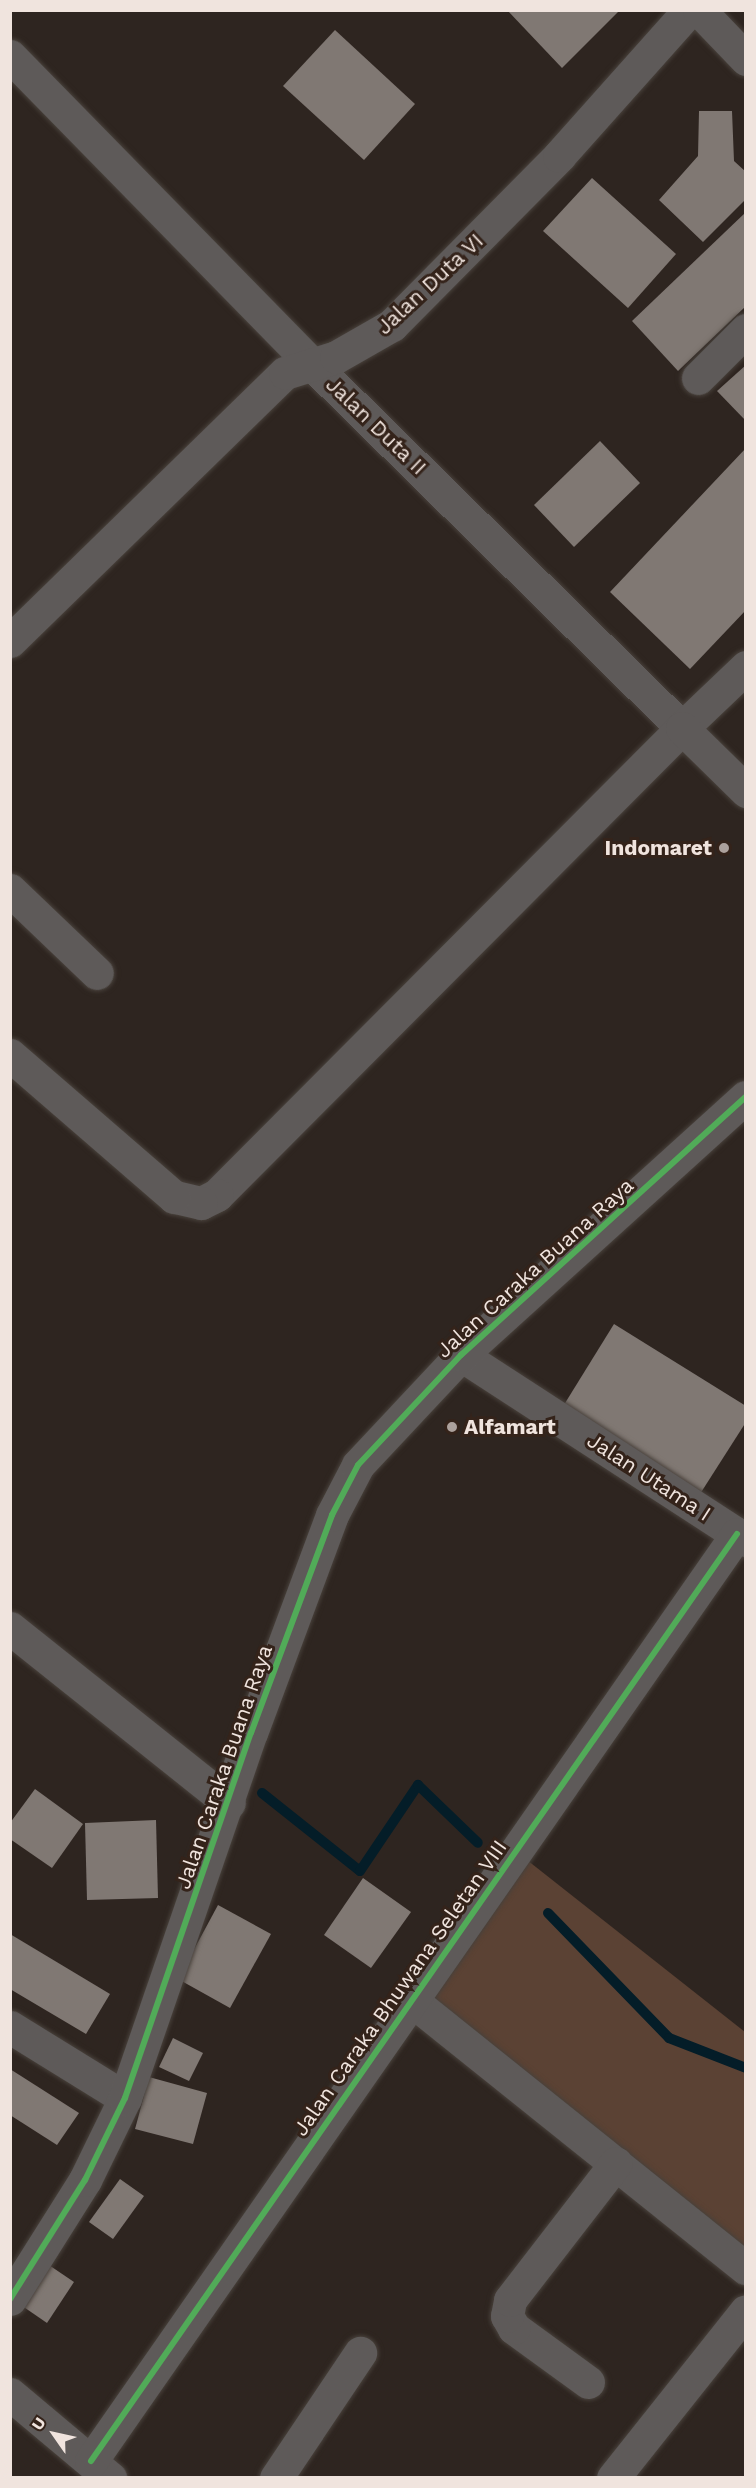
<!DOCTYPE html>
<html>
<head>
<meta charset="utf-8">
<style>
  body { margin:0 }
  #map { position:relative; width:756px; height:2488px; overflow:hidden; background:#2e2520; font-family:"Work Sans",sans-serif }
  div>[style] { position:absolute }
  .green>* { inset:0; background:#5b4234 }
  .stream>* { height:10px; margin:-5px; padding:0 5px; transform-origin:5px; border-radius:5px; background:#041d28 }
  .building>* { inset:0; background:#807873 }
  .roads { filter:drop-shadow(0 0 2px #48413b) drop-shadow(0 0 2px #48413b) }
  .minor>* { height:33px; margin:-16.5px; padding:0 16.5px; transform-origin:16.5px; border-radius:16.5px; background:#5e5a59 }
  .tertiary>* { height:33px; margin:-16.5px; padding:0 16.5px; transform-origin:16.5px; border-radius:16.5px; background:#5e5a59 }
  .cycleway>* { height:6px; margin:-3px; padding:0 3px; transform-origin:3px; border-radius:3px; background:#51ab58 }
  .dots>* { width:16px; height:16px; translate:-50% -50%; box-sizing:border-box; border:3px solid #34231a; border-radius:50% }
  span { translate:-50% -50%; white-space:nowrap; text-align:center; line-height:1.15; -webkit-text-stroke:6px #34231a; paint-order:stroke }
  .street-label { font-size:21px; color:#f0e4de }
  .poi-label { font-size:21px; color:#f0e4de; font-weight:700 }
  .right { translate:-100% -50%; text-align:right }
  .left { translate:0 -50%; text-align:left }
  .frame { position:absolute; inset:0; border:12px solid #f0e4de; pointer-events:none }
  .north { position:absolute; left:24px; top:2404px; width:60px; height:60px; -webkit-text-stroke:4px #34231a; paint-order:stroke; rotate:304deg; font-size:16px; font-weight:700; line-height:24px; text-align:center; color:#f0e4de }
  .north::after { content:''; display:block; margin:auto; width:21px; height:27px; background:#f0e4de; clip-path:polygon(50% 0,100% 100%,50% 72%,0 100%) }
</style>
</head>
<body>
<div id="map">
  <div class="green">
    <i style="clip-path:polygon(527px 1860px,745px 2032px,745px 2266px,423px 2010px)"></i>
  </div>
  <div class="stream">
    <i style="left:262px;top:1793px;width:125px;rotate:38.5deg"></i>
    <i style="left:360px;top:1871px;width:104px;rotate:-56deg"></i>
    <i style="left:418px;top:1785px;width:83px;rotate:44deg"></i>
    <i style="left:548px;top:1913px;width:174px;rotate:45.9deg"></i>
    <i style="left:669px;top:2038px;width:83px;rotate:21.3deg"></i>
  </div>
  <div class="building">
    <i style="clip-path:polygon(507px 10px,620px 10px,562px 68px)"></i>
    <i style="clip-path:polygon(335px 30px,415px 104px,364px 160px,283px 86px)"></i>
    <i style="clip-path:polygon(699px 111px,732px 111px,734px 161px,746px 172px,746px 199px,703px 242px,659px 200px,698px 156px)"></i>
    <i style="clip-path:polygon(592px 178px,676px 254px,628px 308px,543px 231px)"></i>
    <i style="clip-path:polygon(746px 212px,746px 306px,678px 371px,632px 321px)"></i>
    <i style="clip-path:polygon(746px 365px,746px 421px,717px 391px)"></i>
    <i style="clip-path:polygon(600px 441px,640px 483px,574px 547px,534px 505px)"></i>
    <i style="clip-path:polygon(746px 448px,746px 610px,690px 669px,610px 592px)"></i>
    <i style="clip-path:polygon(614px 1324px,746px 1406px,746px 1422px,700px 1494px,562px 1408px)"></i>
    <i style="clip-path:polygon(35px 1789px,83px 1824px,52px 1868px,10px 1839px,10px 1823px)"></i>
    <i style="clip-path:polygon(156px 1820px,158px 1898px,87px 1900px,85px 1823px)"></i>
    <i style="clip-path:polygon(363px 1878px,411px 1912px,371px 1968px,324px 1935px)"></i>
    <i style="clip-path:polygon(218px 1905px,271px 1934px,230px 2008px,178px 1979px)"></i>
    <i style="clip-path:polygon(10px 1934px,110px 1994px,86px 2034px,10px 1989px)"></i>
    <i style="clip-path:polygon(173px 2038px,203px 2053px,189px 2081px,159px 2067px)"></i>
    <i style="clip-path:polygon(10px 2069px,79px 2113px,57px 2145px,10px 2115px)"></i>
    <i style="clip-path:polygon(149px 2077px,207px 2093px,193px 2144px,135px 2129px)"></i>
    <i style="clip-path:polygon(120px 2179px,144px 2196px,113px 2239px,89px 2222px)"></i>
    <i style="clip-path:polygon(43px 2261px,74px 2282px,47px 2323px,15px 2301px)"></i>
  </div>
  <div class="roads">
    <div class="minor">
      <i style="left:10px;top:56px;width:430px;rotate:45.6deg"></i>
      <i style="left:311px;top:363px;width:520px;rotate:44.53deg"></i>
      <i style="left:682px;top:728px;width:659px;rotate:134.88deg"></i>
      <i style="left:217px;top:1195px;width:18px;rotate:153deg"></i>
      <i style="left:201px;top:1203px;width:28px;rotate:-167deg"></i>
      <i style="left:174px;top:1197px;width:217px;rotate:-139.1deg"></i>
      <i style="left:698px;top:378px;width:68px;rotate:-45deg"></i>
      <i style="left:10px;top:641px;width:384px;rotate:-44.3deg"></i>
      <i style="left:285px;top:373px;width:53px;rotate:-17.4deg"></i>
      <i style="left:336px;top:357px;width:64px;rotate:-29.7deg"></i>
      <i style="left:392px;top:325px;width:238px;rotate:-45.3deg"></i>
      <i style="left:559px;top:156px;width:195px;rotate:-48.3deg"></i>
      <i style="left:10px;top:890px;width:120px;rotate:43.7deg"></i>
      <i style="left:461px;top:1355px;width:340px;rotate:33deg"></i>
      <i style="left:10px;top:1628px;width:280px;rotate:38.6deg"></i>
      <i style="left:411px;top:2000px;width:429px;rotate:38.7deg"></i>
      <i style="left:10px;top:2027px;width:135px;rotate:31.7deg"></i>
      <i style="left:588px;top:2382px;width:92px;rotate:-143.9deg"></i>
      <i style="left:514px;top:2328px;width:14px;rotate:-120deg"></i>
      <i style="left:507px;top:2316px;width:16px;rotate:-79deg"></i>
      <i style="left:510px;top:2300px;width:173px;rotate:-52.3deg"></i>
      <i style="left:10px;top:2394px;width:131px;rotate:40deg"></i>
      <i style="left:91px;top:2461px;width:1130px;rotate:-55.13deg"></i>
      <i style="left:276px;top:2478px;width:151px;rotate:-56.1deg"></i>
      <i style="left:613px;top:2478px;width:213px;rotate:-51.5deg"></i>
    </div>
    <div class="tertiary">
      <i style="left:699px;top:10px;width:68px;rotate:46.2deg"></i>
      <i style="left:746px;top:667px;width:88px;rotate:136.4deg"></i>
      <i style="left:682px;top:728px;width:90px;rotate:44.5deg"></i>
      <i style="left:10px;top:2299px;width:141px;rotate:-57.8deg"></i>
      <i style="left:85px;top:2180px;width:91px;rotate:-64deg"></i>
      <i style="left:125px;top:2098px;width:386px;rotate:-71deg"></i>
      <i style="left:251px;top:1733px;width:233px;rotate:-69.6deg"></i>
      <i style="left:332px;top:1515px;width:56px;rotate:-62.5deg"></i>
      <i style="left:358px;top:1465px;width:151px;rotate:-46.9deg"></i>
      <i style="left:461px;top:1355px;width:384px;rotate:-42.2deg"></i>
    </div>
  </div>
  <div class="cycleway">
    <i style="left:10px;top:2299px;width:141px;rotate:-57.8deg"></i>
    <i style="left:85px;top:2180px;width:91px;rotate:-64deg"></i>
    <i style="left:125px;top:2098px;width:386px;rotate:-71deg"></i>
    <i style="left:251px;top:1733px;width:233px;rotate:-69.6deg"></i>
    <i style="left:332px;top:1515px;width:56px;rotate:-62.5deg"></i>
    <i style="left:358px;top:1465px;width:151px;rotate:-46.9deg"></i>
    <i style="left:461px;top:1355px;width:384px;rotate:-42.2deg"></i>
    <i style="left:91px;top:2461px;width:1130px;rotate:-55.13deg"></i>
  </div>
  <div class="dots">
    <i style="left:724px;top:848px;background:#aca19c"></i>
    <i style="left:452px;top:1427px;background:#aca19c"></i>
  </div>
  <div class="street-label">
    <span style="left:430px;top:284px;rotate:-43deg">Jalan Duta VI</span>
    <span style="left:376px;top:426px;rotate:44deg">Jalan Duta II</span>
    <span style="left:535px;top:1268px;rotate:-42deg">Jalan Caraka Buana Raya</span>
    <span style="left:649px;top:1477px;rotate:33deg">Jalan Utama I</span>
    <span style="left:224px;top:1767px;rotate:-71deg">Jalan Caraka Buana Raya</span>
    <span style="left:400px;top:1988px;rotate:-55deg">Jalan Caraka Bhuwana Seletan VIII</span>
  </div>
  <div class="poi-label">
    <span class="right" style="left:712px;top:848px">Indomaret</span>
    <span class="left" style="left:464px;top:1427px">Alfamart</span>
  </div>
  <div class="frame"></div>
  <div class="north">U</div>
</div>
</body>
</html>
